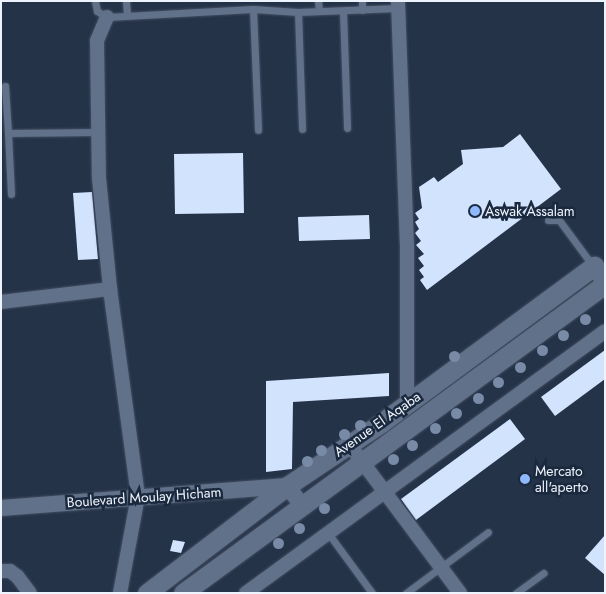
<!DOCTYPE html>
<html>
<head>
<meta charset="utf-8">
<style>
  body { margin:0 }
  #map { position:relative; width:606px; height:594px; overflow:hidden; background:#253349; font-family:Jost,sans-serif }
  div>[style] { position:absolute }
  .building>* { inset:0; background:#d2e3fd }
  .roads { filter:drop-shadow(0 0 1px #444e60) drop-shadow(0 0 1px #444e60) }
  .service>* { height:7px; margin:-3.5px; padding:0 3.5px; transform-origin:3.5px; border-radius:3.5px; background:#61718a }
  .minor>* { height:14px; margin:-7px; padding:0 7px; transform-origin:7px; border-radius:7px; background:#61718a }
  .tertiary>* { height:16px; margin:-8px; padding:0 8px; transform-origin:8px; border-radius:8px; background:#61718a }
  .secondary>* { height:19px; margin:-9.5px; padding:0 9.5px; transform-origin:9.5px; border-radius:9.5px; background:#61718a }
  .trees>* { width:11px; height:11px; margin:-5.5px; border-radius:50%; background:#788aa6 }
  .dots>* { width:14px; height:14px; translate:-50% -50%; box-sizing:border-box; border:2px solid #1b293e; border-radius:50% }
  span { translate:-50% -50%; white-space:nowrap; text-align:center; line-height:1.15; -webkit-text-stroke:5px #1b293e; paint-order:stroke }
  .poi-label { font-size:14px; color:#eef4fd }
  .left { translate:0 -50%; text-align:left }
  .street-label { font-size:14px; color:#eef4fd }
  .frame { position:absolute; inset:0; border:2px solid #eef4fd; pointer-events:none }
</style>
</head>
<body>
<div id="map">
  <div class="building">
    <i style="clip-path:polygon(520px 134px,561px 189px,427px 290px,420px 280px,424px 277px,419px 270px,424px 266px,418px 258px,424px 254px,416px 245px,421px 241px,415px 233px,419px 229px,415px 222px,419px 219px,415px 213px,422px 208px,419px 187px,434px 177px,438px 182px,463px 164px,461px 150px,503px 147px)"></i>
    <i style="clip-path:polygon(243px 153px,244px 213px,175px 214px,174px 154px)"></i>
    <i style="clip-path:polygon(92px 192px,98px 259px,78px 260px,73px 193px)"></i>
    <i style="clip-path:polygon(369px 215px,370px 239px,299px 241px,298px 217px)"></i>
    <i style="clip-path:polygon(605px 350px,605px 379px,555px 416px,541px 397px)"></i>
    <i style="clip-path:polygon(389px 373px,389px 396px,293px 402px,292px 469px,266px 472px,266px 381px)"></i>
    <i style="clip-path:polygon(510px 419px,525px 439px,416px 520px,401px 499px)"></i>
    <i style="clip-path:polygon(605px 535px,605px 575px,585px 558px)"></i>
    <i style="clip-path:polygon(173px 540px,185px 542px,181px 553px,170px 551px)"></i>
  </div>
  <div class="roads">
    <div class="service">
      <i style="left:95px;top:1px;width:10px;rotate:79deg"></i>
      <i style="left:97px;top:11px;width:12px;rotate:31deg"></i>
      <i style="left:107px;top:17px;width:146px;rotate:-3.1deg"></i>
      <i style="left:253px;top:9px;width:45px;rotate:3.8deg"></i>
      <i style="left:298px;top:12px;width:100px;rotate:-2.3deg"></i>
      <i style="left:126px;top:1px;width:14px;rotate:86deg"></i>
      <i style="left:318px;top:1px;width:10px;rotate:84deg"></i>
      <i style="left:362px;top:1px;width:9px;rotate:90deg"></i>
      <i style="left:253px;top:9px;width:121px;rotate:87.6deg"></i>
      <i style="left:343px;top:11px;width:117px;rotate:88deg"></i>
      <i style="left:298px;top:12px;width:117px;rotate:88deg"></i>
      <i style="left:5px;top:86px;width:47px;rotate:86.3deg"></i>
      <i style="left:11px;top:194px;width:61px;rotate:-92.8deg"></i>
      <i style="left:8px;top:133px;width:90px;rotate:-0.6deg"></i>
      <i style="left:548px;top:220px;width:11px"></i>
      <i style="left:559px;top:220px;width:57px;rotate:53.5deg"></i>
      <i style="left:328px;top:533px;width:74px;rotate:53.7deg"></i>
      <i style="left:406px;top:593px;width:102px;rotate:-36.6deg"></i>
      <i style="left:516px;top:593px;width:34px;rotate:-36deg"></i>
    </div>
    <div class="minor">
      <i style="left:398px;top:2px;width:243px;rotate:87.9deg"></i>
      <i style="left:407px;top:245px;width:159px;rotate:90deg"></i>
      <i style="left:107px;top:17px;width:26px;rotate:113deg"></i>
      <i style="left:97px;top:41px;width:137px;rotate:89.2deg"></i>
      <i style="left:99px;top:178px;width:112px;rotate:84.3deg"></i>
      <i style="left:110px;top:289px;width:209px;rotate:82.3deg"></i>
      <i style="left:138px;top:496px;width:99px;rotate:100.5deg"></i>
      <i style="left:1px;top:302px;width:110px;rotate:-6.8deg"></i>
      <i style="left:349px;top:444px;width:186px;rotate:53.3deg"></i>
      <i style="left:1px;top:571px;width:9px"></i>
      <i style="left:10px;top:571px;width:9px;rotate:36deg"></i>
      <i style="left:17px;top:576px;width:21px;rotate:53deg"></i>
      <i style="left:246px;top:593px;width:444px;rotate:-36.1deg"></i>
    </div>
    <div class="tertiary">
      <i style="left:1px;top:508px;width:287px;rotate:-4.4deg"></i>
      <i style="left:287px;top:486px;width:23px;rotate:52deg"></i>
    </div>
    <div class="secondary">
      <i style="left:147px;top:593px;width:176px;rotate:-37.4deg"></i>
      <i style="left:287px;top:486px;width:113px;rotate:-33.8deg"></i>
      <i style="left:381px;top:423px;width:265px;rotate:-36.4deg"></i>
      <i style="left:594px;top:266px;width:18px;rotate:52deg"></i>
      <i style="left:183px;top:593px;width:523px;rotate:-36.21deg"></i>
    </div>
  </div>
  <div class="trees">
    <i style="left:585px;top:319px"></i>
    <i style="left:563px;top:335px"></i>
    <i style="left:542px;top:350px"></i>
    <i style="left:454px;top:356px"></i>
    <i style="left:520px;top:367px"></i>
    <i style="left:498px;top:382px"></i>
    <i style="left:478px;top:398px"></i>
    <i style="left:456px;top:413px"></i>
    <i style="left:360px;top:425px"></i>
    <i style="left:435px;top:428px"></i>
    <i style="left:344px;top:434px"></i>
    <i style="left:412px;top:445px"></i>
    <i style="left:321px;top:450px"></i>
    <i style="left:393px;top:459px"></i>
    <i style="left:307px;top:461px"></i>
    <i style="left:324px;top:508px"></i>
    <i style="left:299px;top:528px"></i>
    <i style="left:278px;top:543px"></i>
  </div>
  <div class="dots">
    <i style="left:475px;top:211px;background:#8eb9fc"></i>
    <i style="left:525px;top:479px;background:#8eb9fc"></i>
  </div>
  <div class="poi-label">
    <span class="left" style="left:485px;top:211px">Aswak Assalam</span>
    <span class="left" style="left:535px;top:479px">Mercato<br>all'aperto</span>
  </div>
  <div class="street-label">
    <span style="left:377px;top:424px;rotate:-35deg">Avenue El Aqaba</span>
    <span style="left:144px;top:497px;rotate:-4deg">Boulevard Moulay Hicham</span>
  </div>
  <div class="frame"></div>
</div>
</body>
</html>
